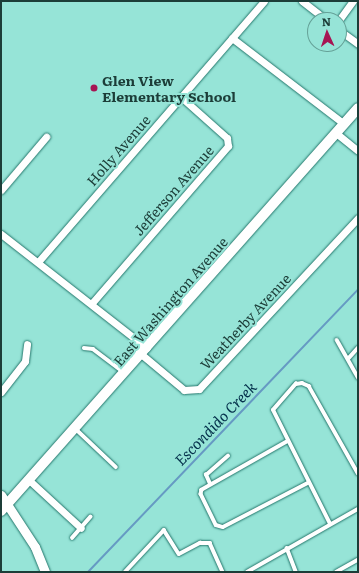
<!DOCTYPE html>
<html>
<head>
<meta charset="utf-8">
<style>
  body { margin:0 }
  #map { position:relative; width:359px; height:573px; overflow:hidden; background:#96e4d7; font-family:Literata,serif }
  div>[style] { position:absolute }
  .stream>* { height:2px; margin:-1px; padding:0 1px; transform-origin:1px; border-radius:1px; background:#669ac3 }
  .roads { filter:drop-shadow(0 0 1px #25776c) drop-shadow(0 0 1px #25776c) }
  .service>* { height:3.5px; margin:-1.75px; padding:0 1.75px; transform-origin:1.75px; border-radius:1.75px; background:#fff }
  .minor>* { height:7px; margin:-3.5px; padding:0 3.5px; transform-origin:3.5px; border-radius:3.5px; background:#fff }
  .tertiary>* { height:9px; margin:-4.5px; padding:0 4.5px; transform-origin:4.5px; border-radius:4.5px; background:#fff }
  .secondary>* { height:10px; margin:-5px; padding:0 5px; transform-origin:5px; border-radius:5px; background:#fff }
  .dots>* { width:11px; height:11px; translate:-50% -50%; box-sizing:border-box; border:2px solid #96e4d7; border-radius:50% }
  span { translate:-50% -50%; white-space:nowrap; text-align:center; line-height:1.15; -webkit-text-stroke:4px #96e4d7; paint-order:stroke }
  .poi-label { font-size:14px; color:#1c3d38; font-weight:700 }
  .left { translate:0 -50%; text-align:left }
  .street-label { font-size:14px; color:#1c3d38 }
  .water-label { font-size:15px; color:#032f4a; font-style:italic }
  .frame { position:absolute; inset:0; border:2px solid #1c3d38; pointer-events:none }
  .north { position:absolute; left:307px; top:12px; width:40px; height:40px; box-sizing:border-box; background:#96e4d7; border:1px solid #65a197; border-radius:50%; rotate:357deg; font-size:11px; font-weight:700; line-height:16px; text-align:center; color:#1c3d38 }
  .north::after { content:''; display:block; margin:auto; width:14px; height:18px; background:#a61553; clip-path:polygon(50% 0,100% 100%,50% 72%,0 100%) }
</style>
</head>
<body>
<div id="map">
  <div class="stream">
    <i style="left:88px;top:572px;width:391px;rotate:-46.3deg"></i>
  </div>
  <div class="roads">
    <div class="service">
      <i style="left:337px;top:340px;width:43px;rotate:60.4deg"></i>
      <i style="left:84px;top:348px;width:9px;rotate:6deg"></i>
      <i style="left:93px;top:349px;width:36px;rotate:37deg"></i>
      <i style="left:348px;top:359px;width:15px;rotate:-48deg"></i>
      <i style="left:76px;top:429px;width:55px;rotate:43.5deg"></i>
      <i style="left:287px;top:442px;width:98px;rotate:150.5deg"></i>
      <i style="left:202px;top:490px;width:4px;rotate:104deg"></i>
      <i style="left:201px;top:494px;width:34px;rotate:64deg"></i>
      <i style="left:216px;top:525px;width:7px;rotate:16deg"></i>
      <i style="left:223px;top:527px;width:96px;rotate:-27.4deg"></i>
      <i style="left:210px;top:484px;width:10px;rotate:-114deg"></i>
      <i style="left:206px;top:475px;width:29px;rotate:-41deg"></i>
      <i style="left:330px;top:524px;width:127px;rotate:-116.6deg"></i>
      <i style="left:273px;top:410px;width:35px;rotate:-49deg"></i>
      <i style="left:296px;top:384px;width:6px;rotate:-9deg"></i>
      <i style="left:302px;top:383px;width:8px;rotate:23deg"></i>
      <i style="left:309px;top:386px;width:100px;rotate:60.6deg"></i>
      <i style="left:72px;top:538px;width:28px;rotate:-49deg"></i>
      <i style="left:287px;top:548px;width:26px;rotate:69deg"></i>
      <i style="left:125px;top:572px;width:57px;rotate:-47.1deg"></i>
      <i style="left:164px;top:530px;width:28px;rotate:58deg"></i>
      <i style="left:179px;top:554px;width:24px;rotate:-28deg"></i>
      <i style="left:200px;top:543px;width:10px"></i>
      <i style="left:210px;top:543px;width:32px;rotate:66deg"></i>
      <i style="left:247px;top:572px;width:128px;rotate:-29.6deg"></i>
      <i style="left:336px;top:572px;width:25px;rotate:-29deg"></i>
    </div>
    <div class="minor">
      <i style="left:302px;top:1px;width:31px;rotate:38deg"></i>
      <i style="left:339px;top:20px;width:24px;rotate:-54deg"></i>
      <i style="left:339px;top:30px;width:24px;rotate:36deg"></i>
      <i style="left:232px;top:38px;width:141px;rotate:37.5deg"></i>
      <i style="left:336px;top:133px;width:28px;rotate:39deg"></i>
      <i style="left:1px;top:190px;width:70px;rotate:-49.7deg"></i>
      <i style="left:1px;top:234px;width:185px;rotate:38deg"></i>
      <i style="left:38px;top:262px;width:345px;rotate:-49.1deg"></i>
      <i style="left:92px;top:303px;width:208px;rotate:-49.1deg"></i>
      <i style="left:228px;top:146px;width:8px;rotate:-97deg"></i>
      <i style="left:227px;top:138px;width:62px;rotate:-138.3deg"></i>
      <i style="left:141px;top:354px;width:56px;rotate:39.9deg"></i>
      <i style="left:184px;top:390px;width:15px;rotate:-4deg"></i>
      <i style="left:199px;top:389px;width:233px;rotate:-47.1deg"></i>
      <i style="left:1px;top:392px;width:39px;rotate:-52deg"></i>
      <i style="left:25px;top:361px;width:17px;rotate:-83deg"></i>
      <i style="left:30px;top:481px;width:69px;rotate:42.7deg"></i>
    </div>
    <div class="tertiary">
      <i style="left:1px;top:495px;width:62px;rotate:56.8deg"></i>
      <i style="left:35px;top:547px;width:27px;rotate:68deg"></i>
    </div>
    <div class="secondary">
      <i style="left:1px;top:511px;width:538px;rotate:-48.46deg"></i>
    </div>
  </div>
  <div class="dots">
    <i style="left:94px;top:88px;background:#a61553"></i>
  </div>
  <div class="poi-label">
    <span class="left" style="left:102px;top:88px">Glen View<br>Elementary School</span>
  </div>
  <div class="street-label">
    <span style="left:118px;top:150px;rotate:-49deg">Holly Avenue</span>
    <span style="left:173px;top:190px;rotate:-49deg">Jefferson Avenue</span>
    <span style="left:170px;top:301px;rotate:-49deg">East Washington Avenue</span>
    <span style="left:245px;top:321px;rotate:-47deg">Weatherby Avenue</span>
  </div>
  <div class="water-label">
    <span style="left:215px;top:423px;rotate:-46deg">Escondido Creek</span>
  </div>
  <div class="frame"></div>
  <div class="north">N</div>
</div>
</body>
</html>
